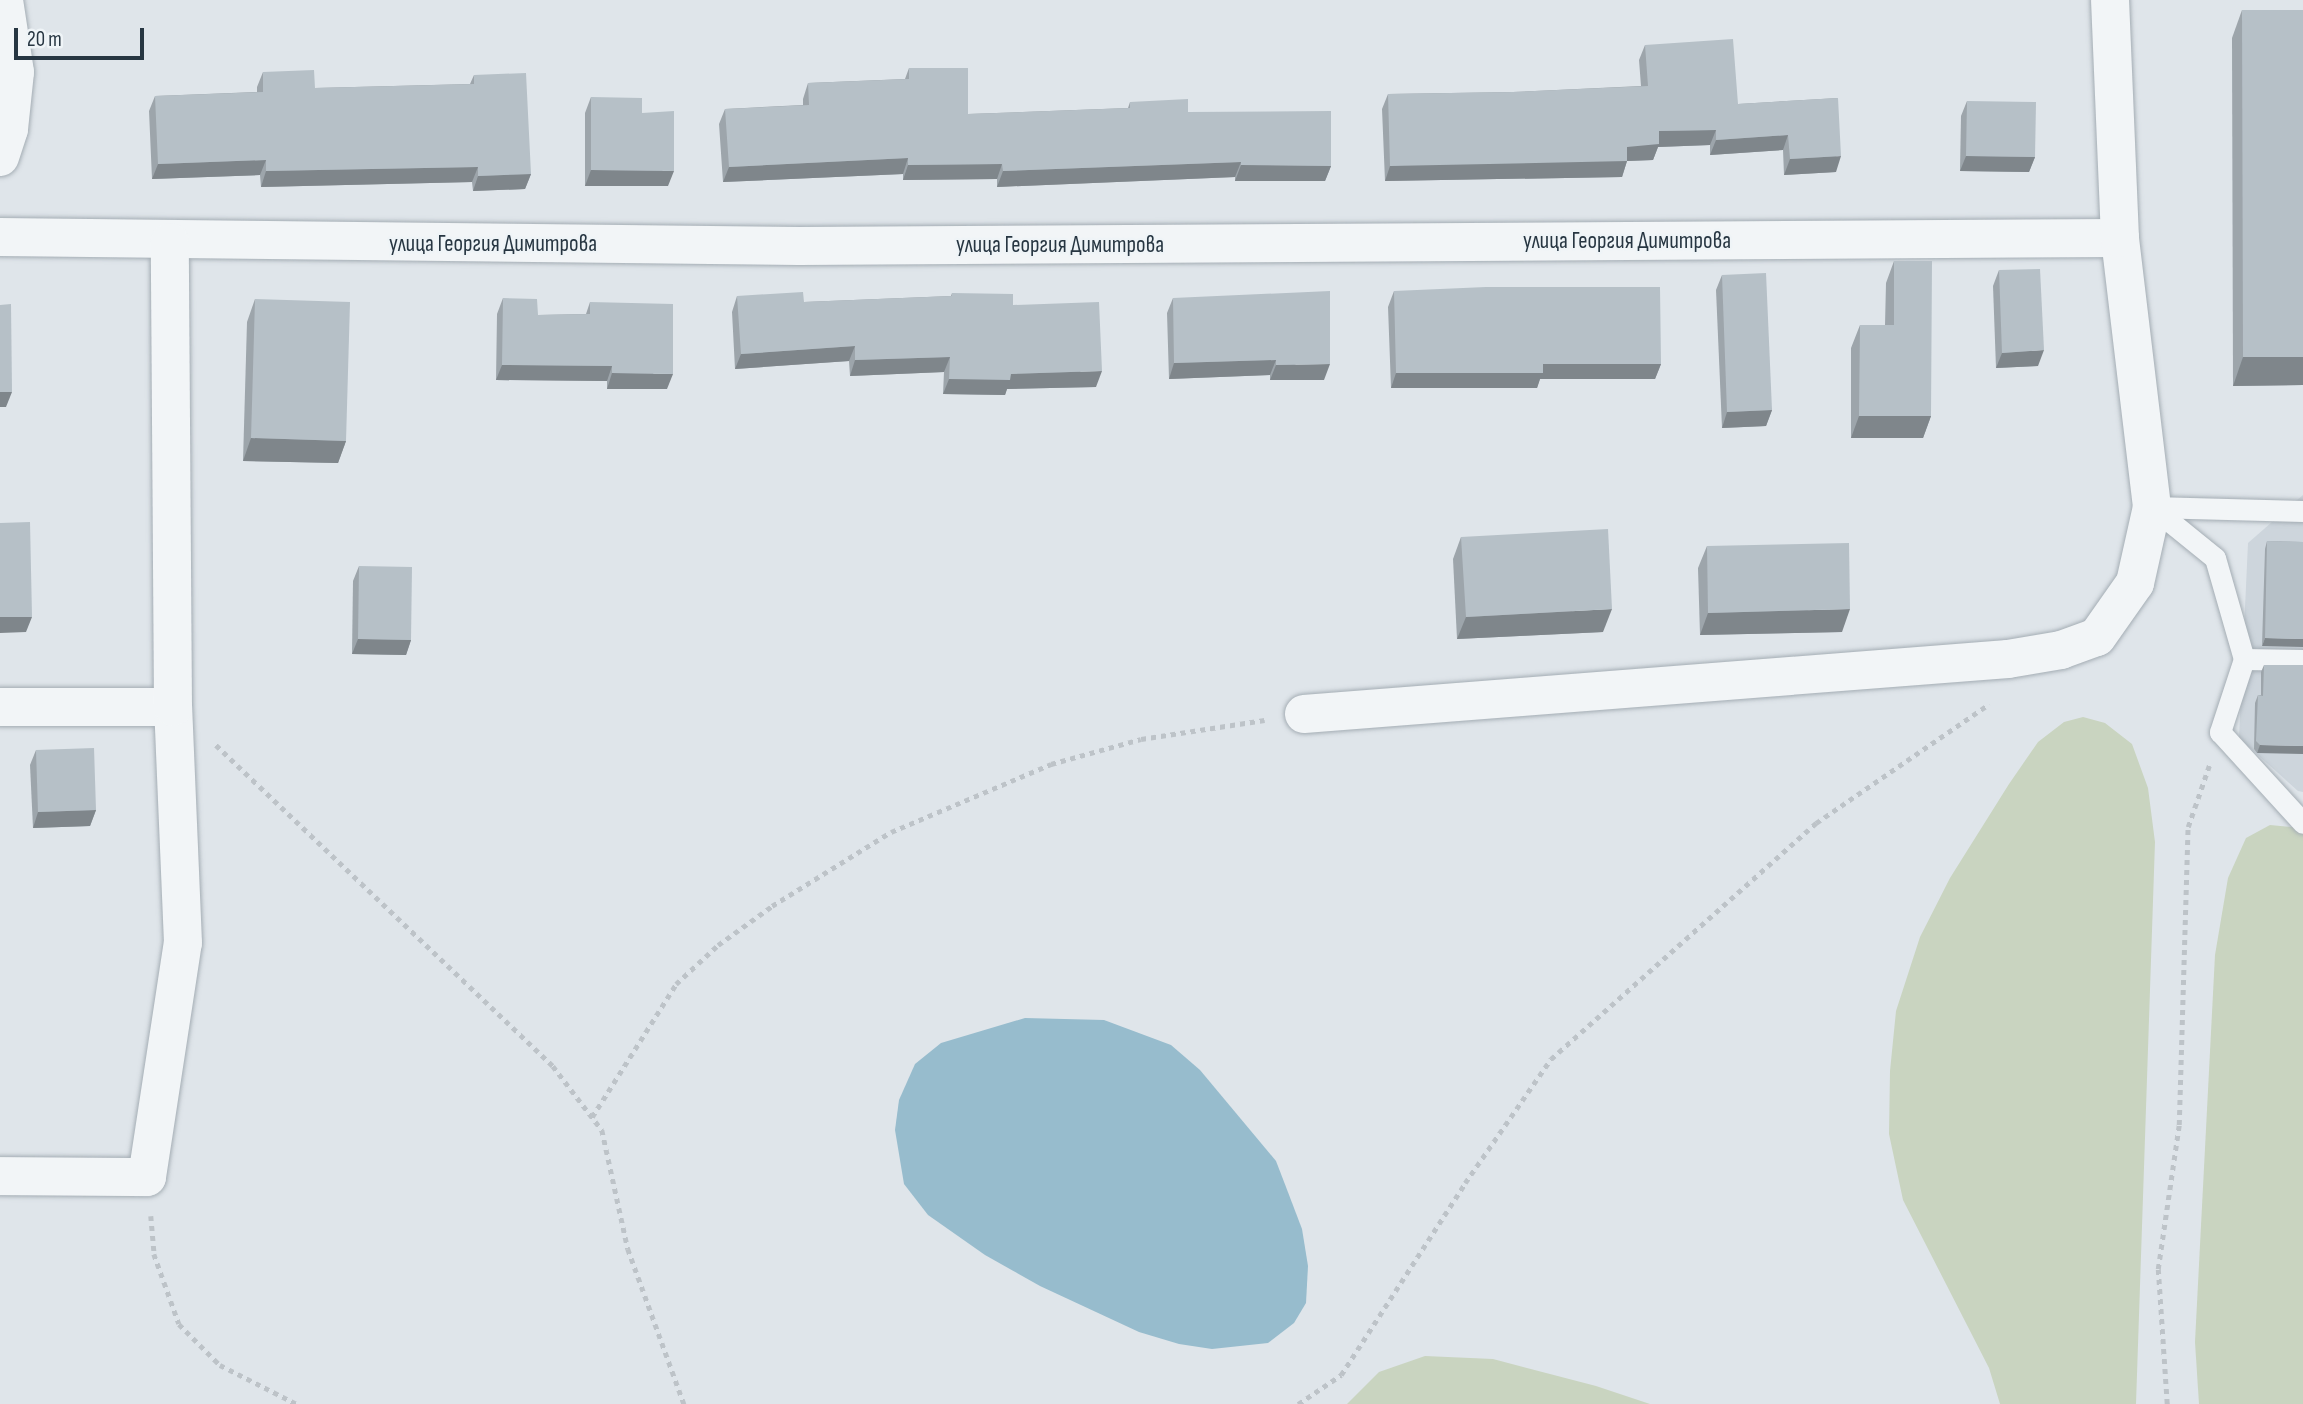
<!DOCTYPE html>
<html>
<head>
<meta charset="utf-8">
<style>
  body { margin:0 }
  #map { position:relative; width:2303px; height:1404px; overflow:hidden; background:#dfe5ea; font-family:"Sofia Sans Condensed",sans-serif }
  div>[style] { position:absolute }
  .built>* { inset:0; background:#cdd5dc }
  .green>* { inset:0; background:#c9d4c0 }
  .water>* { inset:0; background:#97bccd }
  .path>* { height:4.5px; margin-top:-2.25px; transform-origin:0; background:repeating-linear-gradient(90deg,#bdc3c8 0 5px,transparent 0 10px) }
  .roads { filter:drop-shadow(0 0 2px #a4adb4) drop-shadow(0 0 2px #a4adb4) }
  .lane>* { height:21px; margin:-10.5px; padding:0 10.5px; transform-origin:10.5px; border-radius:10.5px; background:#f2f5f7 }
  .street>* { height:38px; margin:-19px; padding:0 19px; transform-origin:19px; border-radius:19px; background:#f2f5f7 }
  .wall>* { inset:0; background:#9da5ab }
  .shaded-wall>* { inset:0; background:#7f868b }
  .building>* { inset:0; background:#b6c0c7 }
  span { translate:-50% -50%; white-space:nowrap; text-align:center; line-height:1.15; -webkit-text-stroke:5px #eff4f7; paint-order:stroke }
  .street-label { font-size:23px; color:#273642 }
  .scale { position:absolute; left:14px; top:28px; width:130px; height:32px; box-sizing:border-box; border:4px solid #273642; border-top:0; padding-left:9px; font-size:21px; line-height:24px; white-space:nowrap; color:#273642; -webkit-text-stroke:5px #eff4f7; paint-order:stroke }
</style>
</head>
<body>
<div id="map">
  <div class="built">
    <i style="clip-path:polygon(2303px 495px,2303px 792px,2298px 791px,2239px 738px,2248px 543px)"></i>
  </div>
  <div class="green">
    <i style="clip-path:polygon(2083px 717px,2105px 723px,2132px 744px,2148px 788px,2155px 842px,2136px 1404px,2000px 1404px,1989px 1368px,1903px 1200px,1889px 1134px,1890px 1071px,1896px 1011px,1920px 937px,1950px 878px,2009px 784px,2038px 742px,2064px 722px)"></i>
    <i style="clip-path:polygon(2270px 825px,2303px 828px,2303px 1404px,2199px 1404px,2195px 1342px,2215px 955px,2228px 878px,2246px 838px)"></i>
    <i style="clip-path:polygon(1425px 1356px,1493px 1359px,1596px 1386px,1650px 1404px,1347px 1404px,1379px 1372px)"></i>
  </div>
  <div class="water">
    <i style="clip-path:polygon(1025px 1018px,1104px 1020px,1171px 1045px,1200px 1070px,1276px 1161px,1286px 1187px,1302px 1229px,1308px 1266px,1306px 1303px,1294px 1323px,1268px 1343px,1212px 1349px,1179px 1344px,1139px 1332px,1040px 1286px,985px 1255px,928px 1215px,904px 1184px,895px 1130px,899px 1100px,915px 1064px,941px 1043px)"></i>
  </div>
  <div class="path">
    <i style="left:216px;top:745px;width:465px;rotate:43.6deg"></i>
    <i style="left:553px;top:1066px;width:81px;rotate:52.6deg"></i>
    <i style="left:602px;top:1130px;width:122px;rotate:77.7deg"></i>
    <i style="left:628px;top:1249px;width:165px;rotate:70.1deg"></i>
    <i style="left:592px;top:1117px;width:157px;rotate:-57.7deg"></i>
    <i style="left:676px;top:984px;width:57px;rotate:-42.9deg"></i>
    <i style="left:718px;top:945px;width:67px;rotate:-35.8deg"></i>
    <i style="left:772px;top:906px;width:140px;rotate:-31.9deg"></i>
    <i style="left:891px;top:832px;width:174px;rotate:-23deg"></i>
    <i style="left:1051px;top:764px;width:93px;rotate:-15.5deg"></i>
    <i style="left:1141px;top:739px;width:125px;rotate:-8.7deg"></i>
    <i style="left:151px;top:1216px;width:38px;rotate:85deg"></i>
    <i style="left:154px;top:1254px;width:74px;rotate:70.3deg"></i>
    <i style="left:179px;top:1324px;width:58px;rotate:45deg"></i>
    <i style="left:220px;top:1365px;width:86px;rotate:26.9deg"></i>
    <i style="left:1298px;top:1404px;width:52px;rotate:-34deg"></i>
    <i style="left:1341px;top:1375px;width:229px;rotate:-57.1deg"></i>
    <i style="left:1465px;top:1183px;width:151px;rotate:-55.3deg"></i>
    <i style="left:1551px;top:1059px;width:355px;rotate:-41.7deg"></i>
    <i style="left:1816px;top:823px;width:210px;rotate:-34.5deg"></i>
    <i style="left:2167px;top:1404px;width:135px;rotate:-93.8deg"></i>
    <i style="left:2158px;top:1269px;width:146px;rotate:-81.7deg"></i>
    <i style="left:2179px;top:1125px;width:298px;rotate:-88.3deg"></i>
    <i style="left:2188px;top:827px;width:65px;rotate:-71deg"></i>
  </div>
  <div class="roads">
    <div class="lane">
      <i style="left:2152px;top:507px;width:81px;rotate:39deg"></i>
      <i style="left:2215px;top:558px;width:105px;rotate:74deg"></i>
      <i style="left:2244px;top:659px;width:77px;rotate:108.2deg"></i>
      <i style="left:2220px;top:732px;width:123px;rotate:47.6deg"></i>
      <i style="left:2152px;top:507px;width:151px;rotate:1.5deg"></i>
      <i style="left:2244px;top:659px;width:59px;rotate:1deg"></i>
    </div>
    <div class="street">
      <i style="left:0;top:157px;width:29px;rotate:-72deg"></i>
      <i style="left:9px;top:129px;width:57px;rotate:-84deg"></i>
      <i style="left:15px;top:72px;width:73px;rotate:-98.7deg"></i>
      <i style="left:0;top:237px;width:799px;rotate:0.65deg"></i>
      <i style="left:799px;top:246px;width:1321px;rotate:-0.35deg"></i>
      <i style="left:0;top:707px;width:173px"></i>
      <i style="left:1304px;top:714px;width:706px;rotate:-4.47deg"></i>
      <i style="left:2008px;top:659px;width:54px;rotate:-9.6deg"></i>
      <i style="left:2061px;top:650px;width:38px;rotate:-20deg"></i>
      <i style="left:2097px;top:637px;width:66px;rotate:-54.9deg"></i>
      <i style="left:2135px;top:583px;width:78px;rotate:-77.4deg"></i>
      <i style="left:2152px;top:507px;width:271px;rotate:-96.8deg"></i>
      <i style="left:2120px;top:238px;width:238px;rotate:-92.4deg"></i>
      <i style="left:0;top:1176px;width:147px;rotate:0.4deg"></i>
      <i style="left:147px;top:1177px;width:237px;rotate:-81.3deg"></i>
      <i style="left:183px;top:943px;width:236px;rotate:-92.4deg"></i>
      <i style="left:173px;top:707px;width:465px;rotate:-90.4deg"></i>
    </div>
  </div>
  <div class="wall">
    <i style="clip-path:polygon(2242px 10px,2303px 10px,2303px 385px,2233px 386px,2232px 38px)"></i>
    <i style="clip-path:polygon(1645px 45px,1738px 104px,1838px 98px,1836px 172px,1784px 175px,1783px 150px,1710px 155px,1710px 145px,1658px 147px,1653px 160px,1627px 161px,1622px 177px,1385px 181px,1382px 109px,1388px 94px,1513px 92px,1641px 86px,1639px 60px)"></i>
    <i style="clip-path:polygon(909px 68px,968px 114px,1128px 108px,1130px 102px,1188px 112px,1331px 166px,1325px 181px,1235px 181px,1235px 177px,997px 187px,997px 179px,903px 180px,903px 174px,723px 182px,719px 124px,725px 109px,803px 105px,803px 99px,808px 83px,905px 79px)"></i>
    <i style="clip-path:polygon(263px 72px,315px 88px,470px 84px,474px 75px,531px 174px,525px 189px,473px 191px,472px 182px,261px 187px,260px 175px,152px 179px,149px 111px,155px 96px,257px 92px,257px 87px)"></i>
    <i style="clip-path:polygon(591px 97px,642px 113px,668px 186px,585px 186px,585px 113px)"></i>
    <i style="clip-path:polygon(1967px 101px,2035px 157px,2029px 172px,1960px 171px,1961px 116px)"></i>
    <i style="clip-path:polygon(1894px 261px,1931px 416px,1923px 438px,1851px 438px,1851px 348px,1860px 325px,1885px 325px,1886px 283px)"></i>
    <i style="clip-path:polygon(1999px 270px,2038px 366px,1996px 368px,1993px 286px)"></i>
    <i style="clip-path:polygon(1722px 275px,1772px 410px,1766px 426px,1722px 428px,1716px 290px)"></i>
    <i style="clip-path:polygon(1394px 291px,1661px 364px,1655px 379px,1540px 379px,1537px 388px,1391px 388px,1388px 307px)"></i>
    <i style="clip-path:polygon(952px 293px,1013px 305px,1096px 387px,1007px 389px,1005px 395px,943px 394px,944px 372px,850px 376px,849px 361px,735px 369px,732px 312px,737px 296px,804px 302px,951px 296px)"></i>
    <i style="clip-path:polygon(503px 298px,538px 315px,586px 314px,590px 302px,667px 389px,607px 389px,607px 381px,496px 380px,497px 314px)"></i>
    <i style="clip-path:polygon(1173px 298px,1324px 380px,1270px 380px,1270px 375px,1169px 379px,1167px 313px)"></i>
    <i style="clip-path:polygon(255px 299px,346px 441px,338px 463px,243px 461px,247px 322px)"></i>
    <i style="clip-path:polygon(1461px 537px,1603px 632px,1457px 639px,1453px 559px)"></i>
    <i style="clip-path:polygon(2267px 541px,2303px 542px,2262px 646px,2265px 549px)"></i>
    <i style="clip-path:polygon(1707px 546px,1842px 632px,1700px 635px,1698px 568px)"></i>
    <i style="clip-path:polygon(359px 566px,411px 640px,406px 655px,352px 654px,353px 581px)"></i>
    <i style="clip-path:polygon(2264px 665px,2303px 665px,2257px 753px,2254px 749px,2255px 703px,2258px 695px,2261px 695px,2261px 672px)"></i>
    <i style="clip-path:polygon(36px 750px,96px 810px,90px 826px,33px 828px,30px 765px)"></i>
  </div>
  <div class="shaded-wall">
    <i style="clip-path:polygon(1716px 130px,1710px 145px,1658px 147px,1653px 160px,1627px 161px,1622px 177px,1385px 181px,1390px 166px,1627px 147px,1659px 131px)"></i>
    <i style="clip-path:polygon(1788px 135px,1783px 150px,1710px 155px,1716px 140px)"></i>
    <i style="clip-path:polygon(1841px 156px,1836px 172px,1784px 175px,1790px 159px)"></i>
    <i style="clip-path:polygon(1966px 156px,2035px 157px,2029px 172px,1960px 171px)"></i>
    <i style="clip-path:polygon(908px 158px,903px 174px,723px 182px,729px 167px)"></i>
    <i style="clip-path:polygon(266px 160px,260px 175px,152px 179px,158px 164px)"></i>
    <i style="clip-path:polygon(1241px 162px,1235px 177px,997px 187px,1003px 171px)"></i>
    <i style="clip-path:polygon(1002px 164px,997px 179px,903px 180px,908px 165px)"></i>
    <i style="clip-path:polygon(1241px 165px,1331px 166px,1325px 181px,1235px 181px)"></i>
    <i style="clip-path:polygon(478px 167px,472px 182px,261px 187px,266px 171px)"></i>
    <i style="clip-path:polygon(591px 170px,674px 171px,668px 186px,585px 186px)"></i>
    <i style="clip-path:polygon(531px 174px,525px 189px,473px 191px,478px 176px)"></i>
    <i style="clip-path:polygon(855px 346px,849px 361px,735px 369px,741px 354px)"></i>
    <i style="clip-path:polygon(2044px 350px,2038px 366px,1996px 368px,2002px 353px)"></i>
    <i style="clip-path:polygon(950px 357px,944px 372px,850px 376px,855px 360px)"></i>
    <i style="clip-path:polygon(2243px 357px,2303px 357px,2303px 385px,2233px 386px)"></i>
    <i style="clip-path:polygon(1276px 360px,1270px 375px,1169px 379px,1174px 363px)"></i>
    <i style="clip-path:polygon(1330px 364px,1324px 380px,1270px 380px,1276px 365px)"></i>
    <i style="clip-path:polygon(1543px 364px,1661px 364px,1655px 379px,1540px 379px,1537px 388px,1391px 388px,1396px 373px)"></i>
    <i style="clip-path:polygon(502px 365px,612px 366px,607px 381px,496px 380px)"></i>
    <i style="clip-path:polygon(1102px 371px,1096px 387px,1007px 389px,1005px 395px,943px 394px,949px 379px,1011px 374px)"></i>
    <i style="clip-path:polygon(612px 373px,673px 374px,667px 389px,607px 389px)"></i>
    <i style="clip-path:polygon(0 392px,12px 392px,6px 407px,0 407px)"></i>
    <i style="clip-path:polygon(1772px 410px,1766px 426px,1722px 428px,1727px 412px)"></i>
    <i style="clip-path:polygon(1859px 416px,1931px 416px,1923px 438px,1851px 438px)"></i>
    <i style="clip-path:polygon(251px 438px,346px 441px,338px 463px,243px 461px)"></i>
    <i style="clip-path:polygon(1612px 609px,1603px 632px,1457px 639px,1466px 617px)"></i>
    <i style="clip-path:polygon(1850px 609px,1842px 632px,1700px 635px,1708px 613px)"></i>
    <i style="clip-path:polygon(0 617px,32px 617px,26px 632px,0 633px)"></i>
    <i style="clip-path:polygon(2265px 638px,2303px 639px,2303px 647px,2262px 646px)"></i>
    <i style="clip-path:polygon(358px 639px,411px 640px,406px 655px,352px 654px)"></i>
    <i style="clip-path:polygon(2260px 745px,2303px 746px,2303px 754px,2257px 753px)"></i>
    <i style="clip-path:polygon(96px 810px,90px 826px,33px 828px,38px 812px)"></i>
  </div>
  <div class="building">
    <i style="clip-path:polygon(2242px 10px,2303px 10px,2303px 357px,2243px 357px)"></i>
    <i style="clip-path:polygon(1733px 39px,1738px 104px,1838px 98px,1841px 156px,1790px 159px,1788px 135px,1716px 140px,1716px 130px,1659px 131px,1659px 144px,1627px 147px,1627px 161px,1390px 166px,1388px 94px,1513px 92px,1648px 86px,1645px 45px)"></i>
    <i style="clip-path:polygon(909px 68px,968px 68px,968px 114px,1130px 108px,1130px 102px,1188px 99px,1188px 112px,1331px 111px,1331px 166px,1241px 165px,1241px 162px,1003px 171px,1002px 164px,908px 165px,908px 158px,729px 167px,725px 109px,809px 105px,808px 83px,909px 79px)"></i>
    <i style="clip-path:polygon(314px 70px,315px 88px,474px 84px,474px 75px,526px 73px,531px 174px,478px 176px,478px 167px,266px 171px,266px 160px,158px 164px,155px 96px,263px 92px,263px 72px)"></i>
    <i style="clip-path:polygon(591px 97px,642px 98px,642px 113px,674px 111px,674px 171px,591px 170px)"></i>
    <i style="clip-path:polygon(1967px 101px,2036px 102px,2035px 157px,1966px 156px)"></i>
    <i style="clip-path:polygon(1894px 261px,1932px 261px,1931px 416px,1859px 416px,1860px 325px,1894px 325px)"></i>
    <i style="clip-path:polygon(2040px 269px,2044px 350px,2002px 353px,1999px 270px)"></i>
    <i style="clip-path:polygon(1766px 273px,1772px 410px,1727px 412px,1722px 275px)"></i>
    <i style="clip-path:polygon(1486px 287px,1660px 287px,1661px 364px,1543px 364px,1543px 373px,1396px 373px,1394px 291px)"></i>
    <i style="clip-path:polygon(1330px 291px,1330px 364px,1276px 365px,1276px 360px,1174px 363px,1173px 298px)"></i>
    <i style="clip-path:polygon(803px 292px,804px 302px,952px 296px,952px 293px,1013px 294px,1013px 305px,1099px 302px,1102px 371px,1011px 374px,1010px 380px,949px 379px,950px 357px,855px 360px,855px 346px,741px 354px,737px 296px)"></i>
    <i style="clip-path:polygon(503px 298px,537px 299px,538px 315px,590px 314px,590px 302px,673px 304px,673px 374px,612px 373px,612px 366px,502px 365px)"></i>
    <i style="clip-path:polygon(255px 299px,350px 302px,346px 441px,251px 438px)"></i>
    <i style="clip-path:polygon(11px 304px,12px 392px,0 392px,0 305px)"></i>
    <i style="clip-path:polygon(30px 522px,32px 617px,0 617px,0 523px)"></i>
    <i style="clip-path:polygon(1608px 529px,1612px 609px,1466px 617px,1461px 537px)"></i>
    <i style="clip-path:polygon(2267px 541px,2303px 542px,2303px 639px,2265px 638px)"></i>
    <i style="clip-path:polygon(1849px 543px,1850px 609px,1708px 613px,1707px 546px)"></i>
    <i style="clip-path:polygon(359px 566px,412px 567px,411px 640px,358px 639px)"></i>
    <i style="clip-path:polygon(2264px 665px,2303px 665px,2303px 746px,2260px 745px,2256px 741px,2258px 695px,2263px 696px)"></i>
    <i style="clip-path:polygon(94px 748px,96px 810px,38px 812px,36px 750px)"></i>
  </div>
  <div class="street-label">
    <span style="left:1627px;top:241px">улица Георгия Димитрова</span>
    <span style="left:493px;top:244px">улица Георгия Димитрова</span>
    <span style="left:1060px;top:245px">улица Георгия Димитрова</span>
  </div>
  <div class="scale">20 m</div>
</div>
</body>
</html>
